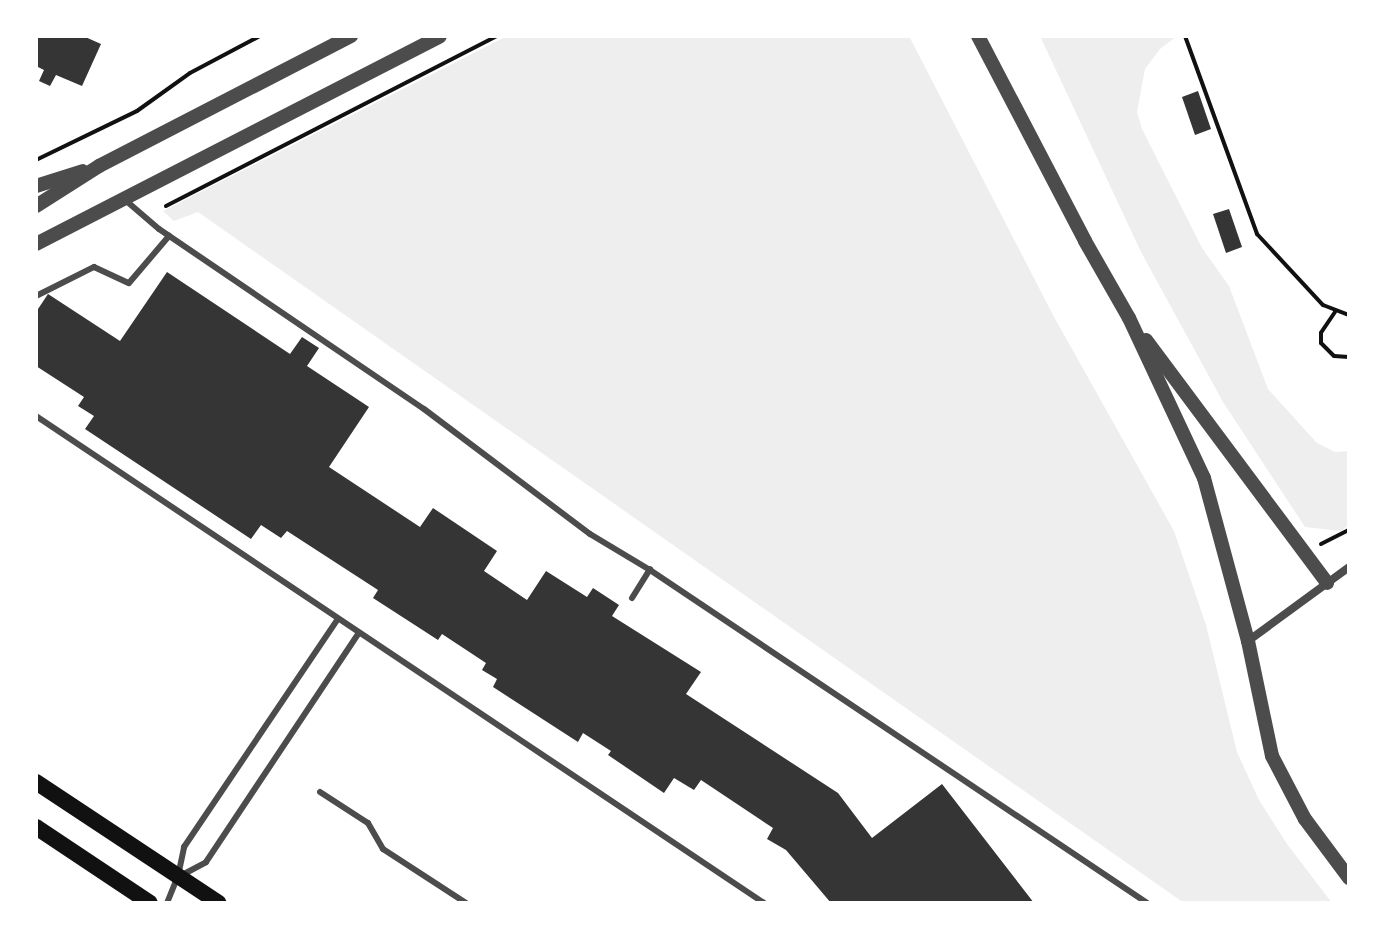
<!DOCTYPE html>
<html>
<head>
<meta charset="utf-8">
<style>
  body { margin:0 }
  #map { position:relative; width:1385px; height:939px; overflow:hidden; background:#fff; font-family:"Titillium Web",sans-serif }
  div>[style] { position:absolute }
  .green>* { inset:0; background:#eee }
  .building>* { inset:0; background:#353535 }
  .path>* { height:4px; margin:-2px; padding:0 2px; transform-origin:2px; border-radius:2px; background:#111 }
  .service>* { height:6px; margin:-3px; padding:0 3px; transform-origin:3px; border-radius:3px; background:#4c4c4c }
  .minor>* { height:8px; margin:-4px; padding:0 4px; transform-origin:4px; border-radius:4px; background:#4c4c4c }
  .tertiary>* { height:14px; margin:-7px; padding:0 7px; transform-origin:7px; border-radius:7px; background:#4c4c4c }
  .secondary>* { height:16px; margin:-8px; padding:0 8px; transform-origin:8px; border-radius:8px; background:#111 }
  span { translate:-50% -50%; white-space:nowrap; text-align:center; line-height:1.15; -webkit-text-stroke:8px #fff; paint-order:stroke }
  .frame { position:absolute; inset:0; border:38px solid #fff; pointer-events:none }
</style>
</head>
<body>
<div id="map">
  <div class="green">
    <i style="clip-path:polygon(507px 36px,909px 36px,1053px 315px,1174px 531px,1206px 625px,1237px 752px,1259px 800px,1287px 844px,1332px 903px,1184px 903px,198px 212px,174px 221px,163px 211px)"></i>
    <i style="clip-path:polygon(1040px 36px,1177px 36px,1160px 49px,1145px 69px,1137px 112px,1142px 129px,1202px 248px,1229px 286px,1268px 389px,1317px 443px,1335px 452px,1349px 451px,1349px 525px,1341px 531px,1305px 527px,1223px 402px,1141px 252px)"></i>
  </div>
  <div class="building">
    <i style="clip-path:polygon(36px 36px,83px 36px,101px 44px,82px 86px,56px 75px,50px 86px,39px 81px,44px 70px,36px 66px)"></i>
    <i style="clip-path:polygon(1198px 91px,1211px 129px,1195px 135px,1182px 97px)"></i>
    <i style="clip-path:polygon(1229px 209px,1242px 247px,1226px 253px,1213px 214px)"></i>
    <i style="clip-path:polygon(167px 272px,290px 354px,302px 337px,319px 348px,307px 366px,369px 407px,329px 467px,420px 527px,433px 508px,497px 551px,484px 571px,527px 600px,546px 571px,587px 597px,593px 588px,619px 605px,612px 616px,701px 672px,686px 694px,838px 793px,872px 838px,942px 784px,1034px 903px,831px 903px,786px 850px,767px 839px,773px 828px,701px 780px,694px 790px,674px 778px,664px 793px,608px 755px,611px 751px,583px 733px,578px 742px,493px 687px,497px 679px,482px 670px,486px 663px,442px 634px,438px 640px,373px 598px,378px 590px,287px 531px,281px 538px,261px 525px,251px 539px,85px 429px,94px 416px,78px 406px,84px 397px,36px 366px,36px 312px,48px 294px,120px 341px)"></i>
  </div>
  <div class="path">
    <i style="left:1185px;top:36px;width:211px;rotate:70deg"></i>
    <i style="left:1257px;top:234px;width:97px;rotate:47.1deg"></i>
    <i style="left:1323px;top:305px;width:28px;rotate:21deg"></i>
    <i style="left:36px;top:160px;width:112px;rotate:-25.9deg"></i>
    <i style="left:137px;top:111px;width:65px;rotate:-35.6deg"></i>
    <i style="left:190px;top:73px;width:79px;rotate:-27.9deg"></i>
    <i style="left:166px;top:206px;width:372px;rotate:-27.2deg"></i>
    <i style="left:1335px;top:312px;width:25px;rotate:124deg"></i>
    <i style="left:1321px;top:333px;width:10px;rotate:90deg"></i>
    <i style="left:1321px;top:343px;width:18px;rotate:45deg"></i>
    <i style="left:1334px;top:356px;width:15px;rotate:4deg"></i>
    <i style="left:1321px;top:544px;width:31px;rotate:-27deg"></i>
  </div>
  <div class="service">
    <i style="left:124px;top:199px;width:46px;rotate:40.6deg"></i>
    <i style="left:159px;top:229px;width:320px;rotate:34.2deg"></i>
    <i style="left:424px;top:409px;width:208px;rotate:37deg"></i>
    <i style="left:590px;top:534px;width:70px;rotate:31deg"></i>
    <i style="left:650px;top:570px;width:598px;rotate:33.82deg"></i>
    <i style="left:36px;top:296px;width:65px;rotate:-26.6deg"></i>
    <i style="left:94px;top:267px;width:38px;rotate:25deg"></i>
    <i style="left:129px;top:283px;width:62px;rotate:-49.6deg"></i>
    <i style="left:36px;top:416px;width:876px;rotate:33.78deg"></i>
    <i style="left:632px;top:598px;width:34px;rotate:-58deg"></i>
    <i style="left:320px;top:792px;width:57px;rotate:32.9deg"></i>
    <i style="left:368px;top:823px;width:30px;rotate:60deg"></i>
    <i style="left:383px;top:849px;width:99px;rotate:33deg"></i>
    <i style="left:182px;top:875px;width:27px;rotate:-28deg"></i>
    <i style="left:206px;top:862px;width:275px;rotate:-56.3deg"></i>
    <i style="left:167px;top:903px;width:29px;rotate:-68deg"></i>
    <i style="left:178px;top:876px;width:30px;rotate:-78deg"></i>
    <i style="left:184px;top:847px;width:274px;rotate:-56deg"></i>
  </div>
  <div class="minor">
    <i style="left:1248px;top:641px;width:125px;rotate:-36.2deg"></i>
  </div>
  <div class="tertiary">
    <i style="left:978px;top:36px;width:231px;rotate:62.4deg"></i>
    <i style="left:1085px;top:241px;width:89px;rotate:60.3deg"></i>
    <i style="left:1129px;top:318px;width:177px;rotate:64.9deg"></i>
    <i style="left:1204px;top:478px;width:169px;rotate:74.9deg"></i>
    <i style="left:1248px;top:641px;width:117px;rotate:78.2deg"></i>
    <i style="left:1272px;top:756px;width:71px;rotate:62.4deg"></i>
    <i style="left:1305px;top:819px;width:74px;rotate:53.3deg"></i>
    <i style="left:36px;top:186px;width:49px;rotate:-17.7deg"></i>
    <i style="left:36px;top:206px;width:75px;rotate:-32.4deg"></i>
    <i style="left:99px;top:166px;width:284px;rotate:-27.3deg"></i>
    <i style="left:36px;top:244px;width:454px;rotate:-27.2deg"></i>
    <i style="left:1146px;top:340px;width:303px;rotate:53.3deg"></i>
  </div>
  <div class="secondary">
    <i style="left:36px;top:782px;width:219px;rotate:33.5deg"></i>
    <i style="left:36px;top:827px;width:137px;rotate:33.7deg"></i>
  </div>
  <div class="frame"></div>
</div>
</body>
</html>
